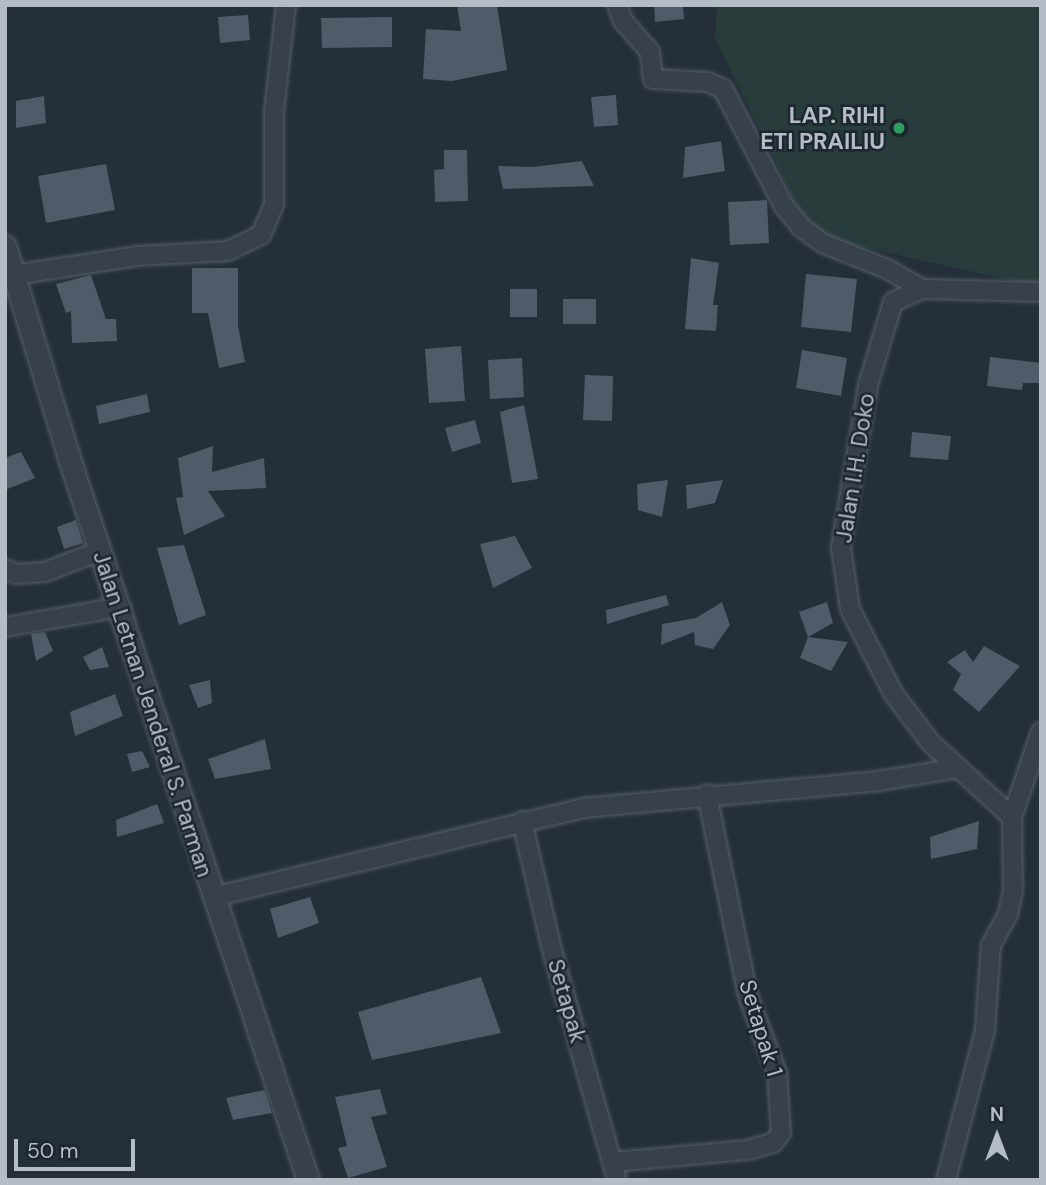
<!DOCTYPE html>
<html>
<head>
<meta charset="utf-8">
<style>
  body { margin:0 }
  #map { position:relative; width:1046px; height:1185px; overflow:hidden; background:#252f3a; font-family:"DM Sans",sans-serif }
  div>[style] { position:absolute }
  .green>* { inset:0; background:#283c3c }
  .building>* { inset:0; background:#505a68 }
  .roads { filter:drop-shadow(0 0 2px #575f69) drop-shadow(0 0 2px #575f69) }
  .minor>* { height:18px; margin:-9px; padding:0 9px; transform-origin:9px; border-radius:9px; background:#38414b }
  .tertiary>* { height:21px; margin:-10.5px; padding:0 10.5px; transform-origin:10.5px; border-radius:10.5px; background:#38414b }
  .dots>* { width:19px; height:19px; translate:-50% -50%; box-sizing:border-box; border:4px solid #1e2630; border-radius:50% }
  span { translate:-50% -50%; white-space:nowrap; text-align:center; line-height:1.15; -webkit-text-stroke:5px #1e2630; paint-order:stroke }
  .poi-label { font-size:23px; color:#b4bcc6; font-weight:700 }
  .right { translate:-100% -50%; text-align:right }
  .street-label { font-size:23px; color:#b4bcc6 }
  .frame { position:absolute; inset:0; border:7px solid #b4bcc6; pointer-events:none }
  .north { position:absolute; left:962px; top:1101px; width:70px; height:70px; -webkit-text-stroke:5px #1e2630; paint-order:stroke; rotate:0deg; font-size:19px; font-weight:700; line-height:28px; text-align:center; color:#b4bcc6 }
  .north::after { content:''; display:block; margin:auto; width:24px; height:32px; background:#b4bcc6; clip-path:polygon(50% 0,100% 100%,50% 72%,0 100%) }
  .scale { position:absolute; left:14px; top:1139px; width:121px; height:32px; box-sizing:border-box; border:4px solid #b4bcc6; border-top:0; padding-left:9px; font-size:21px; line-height:24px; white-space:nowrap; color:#b4bcc6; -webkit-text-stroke:5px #1e2630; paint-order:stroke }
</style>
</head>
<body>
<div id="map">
  <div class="green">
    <i style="clip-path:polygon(717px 5px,1041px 5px,1041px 282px,1023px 283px,831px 240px,801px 215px,715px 38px)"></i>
  </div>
  <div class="building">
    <i style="clip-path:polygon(457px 5px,497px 5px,507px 70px,452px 81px,423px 79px,426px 29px,461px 31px)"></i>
    <i style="clip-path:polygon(654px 5px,683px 5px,684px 19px,655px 22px)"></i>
    <i style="clip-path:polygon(248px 15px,250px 40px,220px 43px,218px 17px)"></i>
    <i style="clip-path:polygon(392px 17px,392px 47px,322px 48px,321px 18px)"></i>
    <i style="clip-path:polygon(616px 95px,618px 125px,594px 127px,591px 97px)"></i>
    <i style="clip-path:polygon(44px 96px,46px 123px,16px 128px,16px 101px)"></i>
    <i style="clip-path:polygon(721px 141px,725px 171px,683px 178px,685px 147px)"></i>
    <i style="clip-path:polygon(444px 150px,467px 150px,468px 201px,435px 202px,434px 170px,444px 169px)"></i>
    <i style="clip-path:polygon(582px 161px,594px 186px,503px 189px,498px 166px,533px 167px)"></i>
    <i style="clip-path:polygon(106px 164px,115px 210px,46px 223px,38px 176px)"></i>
    <i style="clip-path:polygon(767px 200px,769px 243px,730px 245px,728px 202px)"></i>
    <i style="clip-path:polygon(691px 258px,719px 263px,713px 305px,718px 305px,716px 331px,685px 329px)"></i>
    <i style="clip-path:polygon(192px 268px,238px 268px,238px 326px,245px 362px,219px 368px,208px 313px,192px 313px)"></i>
    <i style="clip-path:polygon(806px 274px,857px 279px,851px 332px,801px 327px)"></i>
    <i style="clip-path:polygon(91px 275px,106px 319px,116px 319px,117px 341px,72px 343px,71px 311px,66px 313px,56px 284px)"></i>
    <i style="clip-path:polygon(510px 289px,537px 289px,537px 317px,510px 317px)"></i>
    <i style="clip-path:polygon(563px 299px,596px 299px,596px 324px,563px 324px)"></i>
    <i style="clip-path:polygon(461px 346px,465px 401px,429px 403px,425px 349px)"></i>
    <i style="clip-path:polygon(802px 350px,847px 358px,841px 396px,796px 388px)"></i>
    <i style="clip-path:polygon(990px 357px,1041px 363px,1041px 383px,1023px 383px,1022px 390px,987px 386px)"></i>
    <i style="clip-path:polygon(522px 358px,524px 397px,490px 399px,488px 360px)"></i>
    <i style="clip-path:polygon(585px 375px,613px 376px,612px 421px,583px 420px)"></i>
    <i style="clip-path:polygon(147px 394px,150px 412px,99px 424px,96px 406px)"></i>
    <i style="clip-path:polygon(524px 405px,538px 479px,512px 483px,500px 412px)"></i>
    <i style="clip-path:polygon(475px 420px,481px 443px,452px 452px,445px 428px)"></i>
    <i style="clip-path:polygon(912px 432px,951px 436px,948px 460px,910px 457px)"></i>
    <i style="clip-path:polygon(213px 446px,212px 472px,264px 458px,266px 488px,208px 491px,225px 516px,184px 535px,176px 498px,183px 497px,178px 458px)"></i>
    <i style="clip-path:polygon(21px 452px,35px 478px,5px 490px,5px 458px)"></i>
    <i style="clip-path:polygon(668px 480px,662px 517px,638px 510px,637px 484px)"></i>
    <i style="clip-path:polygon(723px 480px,715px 503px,687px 509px,686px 485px)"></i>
    <i style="clip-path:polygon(76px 520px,83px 543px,64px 549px,57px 527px)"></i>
    <i style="clip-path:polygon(515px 536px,532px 568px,493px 588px,480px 544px)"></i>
    <i style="clip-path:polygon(184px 545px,206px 615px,179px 625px,157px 548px)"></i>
    <i style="clip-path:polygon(666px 595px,669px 605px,607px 624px,606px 610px)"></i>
    <i style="clip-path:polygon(722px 602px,730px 625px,713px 649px,695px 645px,694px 632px,661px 645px,662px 624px,696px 618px)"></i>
    <i style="clip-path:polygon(827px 602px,833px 623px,808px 637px,799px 612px)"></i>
    <i style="clip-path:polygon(45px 632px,53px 651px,36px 661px,31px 634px)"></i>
    <i style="clip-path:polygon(808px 637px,848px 642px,831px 671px,800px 658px)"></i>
    <i style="clip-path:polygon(984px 646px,1020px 666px,979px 712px,953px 690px,961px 674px,947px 662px,965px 650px,973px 662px)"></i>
    <i style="clip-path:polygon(102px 647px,109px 667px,90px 670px,83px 657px)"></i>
    <i style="clip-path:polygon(210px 680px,212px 703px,198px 708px,189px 685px)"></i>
    <i style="clip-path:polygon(115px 694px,123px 716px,75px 736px,70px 712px)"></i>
    <i style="clip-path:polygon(265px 739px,271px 769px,215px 779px,208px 759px)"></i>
    <i style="clip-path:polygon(142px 751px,150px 767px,132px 772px,127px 754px)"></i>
    <i style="clip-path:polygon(157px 804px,164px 823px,117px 837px,116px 820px)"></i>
    <i style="clip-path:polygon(979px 821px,977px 849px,931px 859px,930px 837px)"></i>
    <i style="clip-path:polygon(310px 897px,319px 923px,278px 938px,270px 909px)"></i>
    <i style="clip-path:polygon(481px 977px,501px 1033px,372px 1060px,358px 1012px)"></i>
    <i style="clip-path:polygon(380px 1089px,387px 1114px,371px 1117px,387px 1167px,348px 1178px,338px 1148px,347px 1146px,335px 1097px)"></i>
    <i style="clip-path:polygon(265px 1090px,272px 1113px,233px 1120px,226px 1098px)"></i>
  </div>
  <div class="roads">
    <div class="minor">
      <i style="left:617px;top:5px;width:17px;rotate:69deg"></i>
      <i style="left:623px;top:21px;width:41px;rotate:48.9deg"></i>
      <i style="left:650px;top:52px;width:27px;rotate:84deg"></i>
      <i style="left:653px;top:79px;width:55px;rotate:3.1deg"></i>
      <i style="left:708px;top:82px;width:17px;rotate:25deg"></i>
      <i style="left:723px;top:89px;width:132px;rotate:62.5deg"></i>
      <i style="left:784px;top:206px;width:27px;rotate:51deg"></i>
      <i style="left:801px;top:227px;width:26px;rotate:37deg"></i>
      <i style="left:822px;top:243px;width:70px;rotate:21.8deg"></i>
      <i style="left:887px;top:269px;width:40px;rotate:29.7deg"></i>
      <i style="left:14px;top:275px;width:124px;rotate:-8.8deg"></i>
      <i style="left:137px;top:256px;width:91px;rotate:-3.1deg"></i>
      <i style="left:228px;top:251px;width:37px;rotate:-26deg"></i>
      <i style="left:261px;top:235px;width:33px;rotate:-67deg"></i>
      <i style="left:274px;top:205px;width:93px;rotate:-90deg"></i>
      <i style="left:274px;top:112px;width:108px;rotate:-83.6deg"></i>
      <i style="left:5px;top:569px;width:13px;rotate:23deg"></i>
      <i style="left:17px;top:574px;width:28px;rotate:-4deg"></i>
      <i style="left:45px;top:572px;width:59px;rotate:-20.9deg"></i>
      <i style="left:5px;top:627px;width:118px;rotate:-9.8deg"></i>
      <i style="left:1012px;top:817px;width:111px;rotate:-137.6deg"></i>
      <i style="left:930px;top:742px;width:61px;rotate:-127.1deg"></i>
      <i style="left:893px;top:693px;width:94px;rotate:-117.1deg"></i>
      <i style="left:850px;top:609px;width:63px;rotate:-98.3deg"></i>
      <i style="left:841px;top:547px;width:164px;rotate:-80.5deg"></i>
      <i style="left:868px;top:385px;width:87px;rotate:-73.2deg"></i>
      <i style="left:893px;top:302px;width:32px;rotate:-24deg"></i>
      <i style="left:922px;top:289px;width:119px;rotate:1.4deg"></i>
      <i style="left:522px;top:821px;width:132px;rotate:76.9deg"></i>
      <i style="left:552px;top:950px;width:239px;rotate:74.2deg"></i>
      <i style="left:213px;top:897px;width:381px;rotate:-13.5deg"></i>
      <i style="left:583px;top:808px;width:296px;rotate:-5.2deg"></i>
      <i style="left:878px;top:781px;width:81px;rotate:-9.2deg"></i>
      <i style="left:613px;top:1162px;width:136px;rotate:-5.1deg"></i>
      <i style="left:748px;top:1150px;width:26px;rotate:-16deg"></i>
      <i style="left:773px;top:1143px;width:13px;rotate:-51deg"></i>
      <i style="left:781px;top:1133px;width:60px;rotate:-93.8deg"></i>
      <i style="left:777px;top:1073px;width:82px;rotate:-110.6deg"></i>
      <i style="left:748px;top:996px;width:206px;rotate:-101.5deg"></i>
      <i style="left:946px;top:1180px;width:155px;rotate:-75.4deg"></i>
      <i style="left:985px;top:1030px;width:85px;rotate:-86deg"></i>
      <i style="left:991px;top:945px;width:35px;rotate:-61deg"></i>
      <i style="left:1008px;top:914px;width:25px;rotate:-78deg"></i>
      <i style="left:1013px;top:890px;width:73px;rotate:-90.8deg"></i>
      <i style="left:1012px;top:817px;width:90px;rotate:-71.2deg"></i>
    </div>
    <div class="tertiary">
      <i style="left:5px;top:246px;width:218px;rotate:73.2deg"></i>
      <i style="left:68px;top:455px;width:764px;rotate:71.68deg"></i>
    </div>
  </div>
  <div class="dots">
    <i style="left:899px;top:128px;background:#2e9e5b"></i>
  </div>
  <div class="poi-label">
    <span class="right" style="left:885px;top:128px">LAP. RIHI<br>ETI PRAILIU</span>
  </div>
  <div class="street-label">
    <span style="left:855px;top:468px;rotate:-81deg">Jalan I.H. Doko</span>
    <span style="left:153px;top:714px;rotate:72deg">Jalan Letnan Jenderal S. Parman</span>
    <span style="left:567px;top:1001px;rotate:74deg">Setapak</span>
    <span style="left:761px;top:1028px;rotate:73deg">Setapak 1</span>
  </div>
  <div class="frame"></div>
  <div class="north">N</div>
  <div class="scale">50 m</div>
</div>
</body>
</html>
